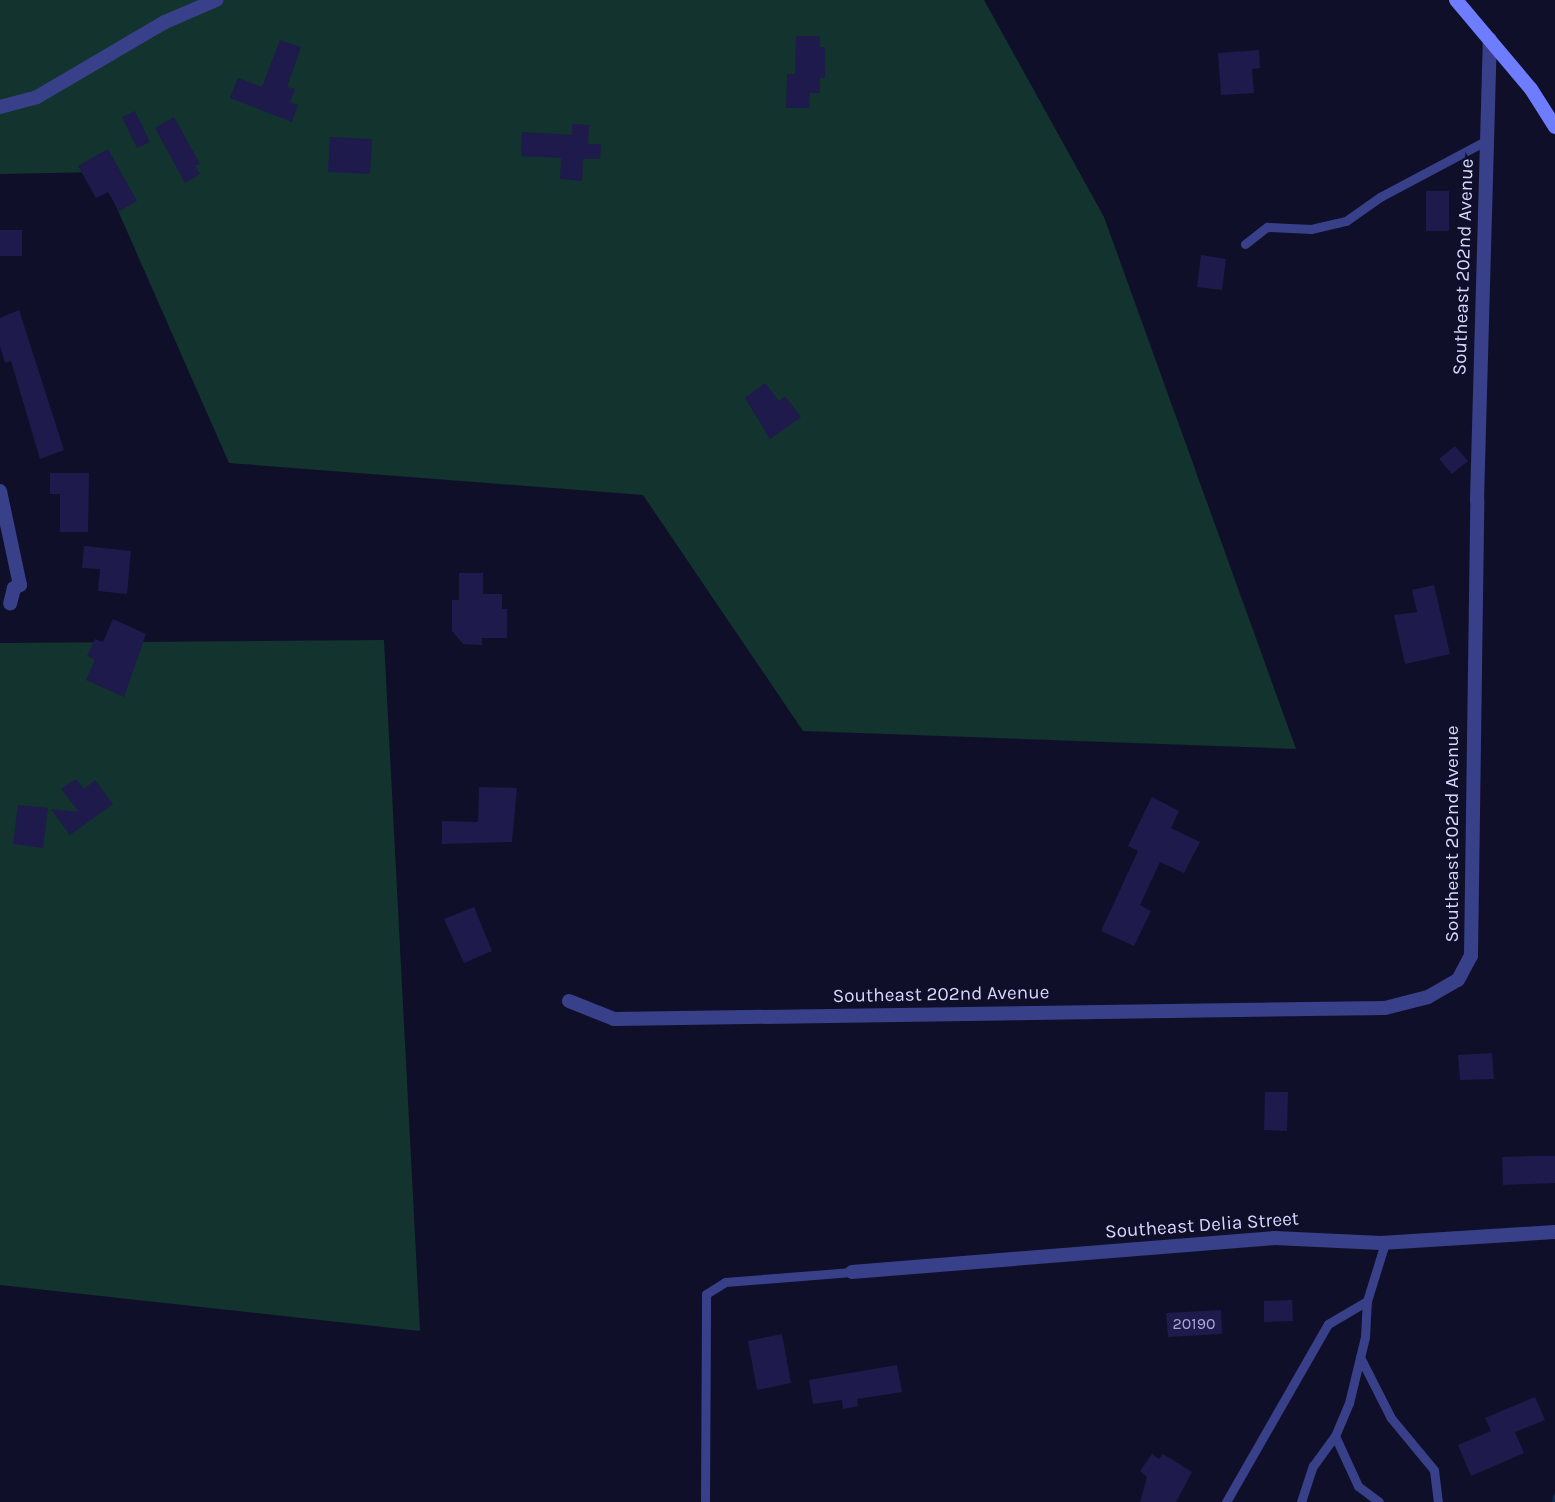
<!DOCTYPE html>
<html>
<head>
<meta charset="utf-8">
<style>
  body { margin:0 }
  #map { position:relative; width:1555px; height:1502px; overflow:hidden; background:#100f29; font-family:Karla,sans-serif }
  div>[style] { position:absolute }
  .green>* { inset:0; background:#12332e }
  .stream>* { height:5px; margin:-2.5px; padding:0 2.5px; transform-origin:2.5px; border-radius:2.5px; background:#0a2b4d }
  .building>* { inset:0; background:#1e1a4b }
  .service>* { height:9px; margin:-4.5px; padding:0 4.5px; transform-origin:4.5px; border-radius:4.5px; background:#38408a }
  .minor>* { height:14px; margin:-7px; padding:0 7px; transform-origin:7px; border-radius:7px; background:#38408a }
  .secondary>* { height:14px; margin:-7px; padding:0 7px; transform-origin:7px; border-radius:7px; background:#6e7dff }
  span { translate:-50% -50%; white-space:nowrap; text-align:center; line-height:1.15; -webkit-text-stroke:5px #100f29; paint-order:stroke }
  .number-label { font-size:16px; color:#a9a8d2 }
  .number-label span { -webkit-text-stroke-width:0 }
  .street-label { font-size:19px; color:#d7d7ff }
</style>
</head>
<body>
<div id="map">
  <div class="green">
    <i style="clip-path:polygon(0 0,984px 0,1104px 217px,1296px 749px,803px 731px,643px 495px,229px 463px,101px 172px,0 174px)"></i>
    <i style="clip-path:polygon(384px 640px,420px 1331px,0 1285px,0 643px)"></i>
  </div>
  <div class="stream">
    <i style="left:1554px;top:1502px;width:6px;rotate:-81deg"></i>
  </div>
  <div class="building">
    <i style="clip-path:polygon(796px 36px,820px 36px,820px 47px,825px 47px,825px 78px,820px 78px,820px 93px,810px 93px,809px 108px,786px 108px,787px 74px,795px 74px)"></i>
    <i style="clip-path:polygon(280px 40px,301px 47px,287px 87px,295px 89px,290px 102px,298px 105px,292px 122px,230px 98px,238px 78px,262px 87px)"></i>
    <i style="clip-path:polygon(1259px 50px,1260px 68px,1252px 69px,1254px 93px,1221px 95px,1218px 53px)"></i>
    <i style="clip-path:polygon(135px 111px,150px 142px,137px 148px,122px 117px)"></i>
    <i style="clip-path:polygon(174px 117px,200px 164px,195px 166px,200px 174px,185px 183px,155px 128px)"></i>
    <i style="clip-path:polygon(572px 124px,589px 125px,588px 144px,601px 144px,600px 159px,583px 159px,582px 181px,560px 179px,561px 158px,521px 156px,522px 132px,572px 135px)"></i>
    <i style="clip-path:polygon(330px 137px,372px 139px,370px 174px,328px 172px)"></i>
    <i style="clip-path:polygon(108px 149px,137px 201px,119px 211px,108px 192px,96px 198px,78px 166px)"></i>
    <i style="clip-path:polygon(1426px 191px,1449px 191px,1449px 231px,1426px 231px)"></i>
    <i style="clip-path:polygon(0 230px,22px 230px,22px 256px,0 256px)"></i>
    <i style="clip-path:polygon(1201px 255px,1226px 259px,1222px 290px,1197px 287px)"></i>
    <i style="clip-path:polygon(19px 310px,64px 450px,40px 459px,11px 361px,5px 363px,0 346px,0 318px)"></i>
    <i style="clip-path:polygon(765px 383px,779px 401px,785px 396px,801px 417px,770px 439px,745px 398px)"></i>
    <i style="clip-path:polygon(1455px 446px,1468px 461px,1452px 474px,1439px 459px)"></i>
    <i style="clip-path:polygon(50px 473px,89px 473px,88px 532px,60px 532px,60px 494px,50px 494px)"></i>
    <i style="clip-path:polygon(84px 546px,131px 551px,127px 594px,98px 591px,100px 569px,82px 568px)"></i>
    <i style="clip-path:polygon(459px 573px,483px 573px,483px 594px,502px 594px,502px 609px,507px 609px,507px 638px,482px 638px,482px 645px,463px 644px,452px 631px,452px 600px,459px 600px)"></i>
    <i style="clip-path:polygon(1434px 585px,1450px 654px,1405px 664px,1394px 615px,1417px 612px,1412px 590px)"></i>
    <i style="clip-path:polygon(113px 619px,146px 634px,124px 697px,86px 680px,95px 660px,87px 656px,95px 639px,103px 642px)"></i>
    <i style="clip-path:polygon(76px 779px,84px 789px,95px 780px,113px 804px,70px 835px,51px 809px,79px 812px,61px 789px)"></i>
    <i style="clip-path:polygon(479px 787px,517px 788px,512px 842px,442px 844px,442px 821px,478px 822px)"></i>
    <i style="clip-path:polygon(1152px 797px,1179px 811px,1171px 828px,1200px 842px,1184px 873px,1160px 862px,1140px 905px,1151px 911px,1134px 946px,1101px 931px,1138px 851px,1128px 846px)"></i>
    <i style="clip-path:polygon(18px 805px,48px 808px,43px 848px,13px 844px)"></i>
    <i style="clip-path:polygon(474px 907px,492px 951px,464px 963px,444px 919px)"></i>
    <i style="clip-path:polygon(1492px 1053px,1494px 1079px,1460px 1080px,1458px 1055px)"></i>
    <i style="clip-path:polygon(1265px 1092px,1288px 1092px,1287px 1131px,1264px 1130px)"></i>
    <i style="clip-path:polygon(1530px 1156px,1555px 1156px,1555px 1183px,1503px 1185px,1502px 1157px)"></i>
    <i style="clip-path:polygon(1292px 1300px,1293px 1321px,1264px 1322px,1264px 1301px)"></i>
    <i style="clip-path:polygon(1221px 1310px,1222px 1334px,1168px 1337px,1166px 1313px)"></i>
    <i style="clip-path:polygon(782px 1334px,791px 1383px,757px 1390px,748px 1341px)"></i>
    <i style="clip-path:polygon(897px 1365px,902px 1392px,857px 1399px,858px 1406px,843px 1409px,842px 1400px,813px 1404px,809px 1380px)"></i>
    <i style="clip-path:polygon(1535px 1397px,1545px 1420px,1515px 1432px,1524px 1453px,1471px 1476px,1458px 1445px,1491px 1431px,1485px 1418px)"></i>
    <i style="clip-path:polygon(1152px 1454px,1159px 1459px,1163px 1454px,1192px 1472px,1176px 1502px,1140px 1502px,1147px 1477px,1140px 1471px)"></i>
  </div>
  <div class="service">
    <i style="left:1245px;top:244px;width:28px;rotate:-38deg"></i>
    <i style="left:1267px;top:227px;width:44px;rotate:2.6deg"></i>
    <i style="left:1311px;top:229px;width:36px;rotate:-13deg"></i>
    <i style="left:1346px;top:221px;width:42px;rotate:-35.2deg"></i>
    <i style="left:1380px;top:197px;width:121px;rotate:-28deg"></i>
    <i style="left:1360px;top:1357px;width:68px;rotate:63.1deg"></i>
    <i style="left:1391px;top:1418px;width:67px;rotate:50.4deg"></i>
    <i style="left:1434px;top:1470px;width:32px;rotate:83deg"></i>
    <i style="left:1335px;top:1436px;width:55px;rotate:65.3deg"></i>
    <i style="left:1358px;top:1486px;width:26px;rotate:37deg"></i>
    <i style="left:705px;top:1502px;width:208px;rotate:-89.7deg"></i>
    <i style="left:706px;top:1294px;width:22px;rotate:-32deg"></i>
    <i style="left:725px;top:1282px;width:127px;rotate:-4.5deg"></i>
    <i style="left:1226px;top:1502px;width:205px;rotate:-60.2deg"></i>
    <i style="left:1328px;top:1324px;width:45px;rotate:-30.5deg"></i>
    <i style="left:1367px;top:1301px;width:61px;rotate:-72.8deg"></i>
    <i style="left:1301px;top:1502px;width:38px;rotate:-72deg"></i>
    <i style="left:1313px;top:1466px;width:37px;rotate:-54deg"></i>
    <i style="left:1335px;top:1436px;width:36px;rotate:-67deg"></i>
    <i style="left:1349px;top:1403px;width:68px;rotate:-76.4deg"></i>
    <i style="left:1365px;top:1337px;width:36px;rotate:-87deg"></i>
  </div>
  <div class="minor">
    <i style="left:0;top:107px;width:38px;rotate:-15deg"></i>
    <i style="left:37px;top:97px;width:148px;rotate:-30.4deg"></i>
    <i style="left:165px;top:22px;width:56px;rotate:-23.3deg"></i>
    <i style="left:0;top:491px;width:96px;rotate:78deg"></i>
    <i style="left:20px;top:585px;width:7px;rotate:153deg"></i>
    <i style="left:14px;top:588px;width:16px;rotate:104deg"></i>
    <i style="left:569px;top:1001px;width:48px;rotate:21.8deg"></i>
    <i style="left:614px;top:1019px;width:771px;rotate:-0.82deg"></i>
    <i style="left:1385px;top:1008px;width:44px;rotate:-14.3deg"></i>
    <i style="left:1428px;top:997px;width:34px;rotate:-30deg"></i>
    <i style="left:1458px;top:980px;width:27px;rotate:-62deg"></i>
    <i style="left:1471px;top:956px;width:456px;rotate:-89.2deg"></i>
    <i style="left:1477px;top:500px;width:461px;rotate:-88.4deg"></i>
    <i style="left:852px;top:1272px;width:424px;rotate:-4.6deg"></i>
    <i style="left:1275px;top:1238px;width:106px;rotate:2.7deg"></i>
    <i style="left:1381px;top:1243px;width:174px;rotate:-3.6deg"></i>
  </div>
  <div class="secondary">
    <i style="left:1456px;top:0;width:116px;rotate:49.9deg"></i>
    <i style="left:1531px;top:89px;width:45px;rotate:57.7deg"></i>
  </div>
  <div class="number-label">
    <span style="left:1194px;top:1324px">20190</span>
  </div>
  <div class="street-label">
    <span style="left:1464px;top:267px;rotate:-88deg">Southeast 202nd Avenue</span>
    <span style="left:1453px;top:834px;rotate:-90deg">Southeast 202nd Avenue</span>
    <span style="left:941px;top:995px;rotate:-1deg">Southeast 202nd Avenue</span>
    <span style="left:1202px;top:1226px;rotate:-4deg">Southeast Delia Street</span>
  </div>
</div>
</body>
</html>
